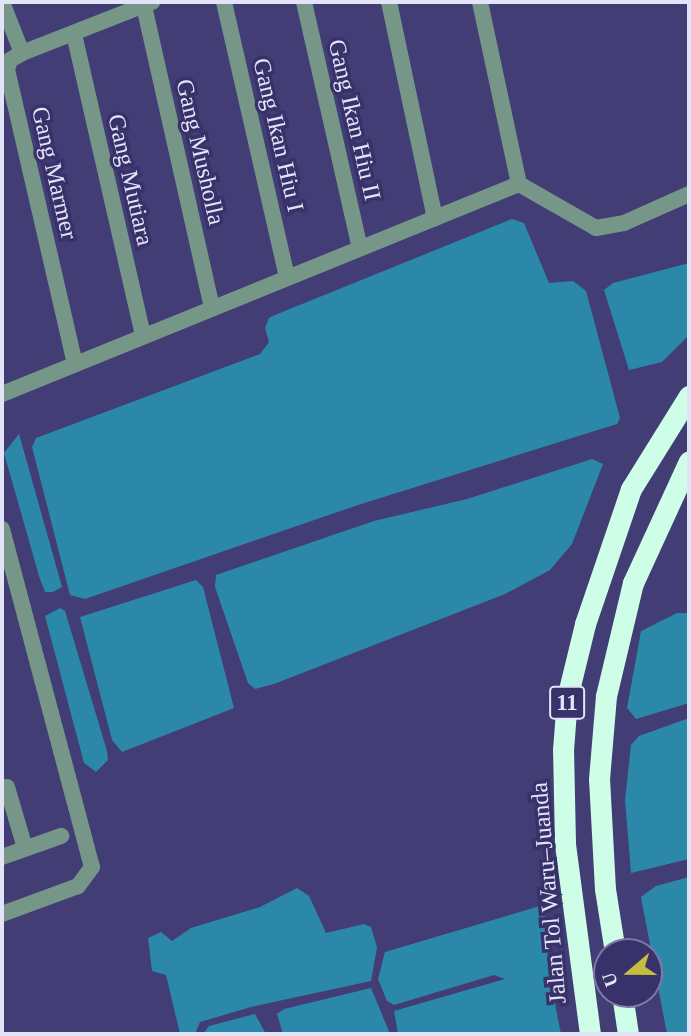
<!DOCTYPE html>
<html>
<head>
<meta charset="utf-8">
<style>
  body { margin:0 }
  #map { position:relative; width:691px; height:1036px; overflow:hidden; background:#433d76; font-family:Georgia,serif }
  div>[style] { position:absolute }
  .water>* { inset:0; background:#2c88a9 }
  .minor>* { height:16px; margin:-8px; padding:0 8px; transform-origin:8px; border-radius:8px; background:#769788 }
  .highway>* { height:21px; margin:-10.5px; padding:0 10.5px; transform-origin:10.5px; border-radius:10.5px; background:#cefee8 }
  span { translate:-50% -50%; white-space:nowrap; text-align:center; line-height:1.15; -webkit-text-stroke:7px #39326a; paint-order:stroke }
  .shield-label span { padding:2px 5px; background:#39326a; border:2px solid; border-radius:5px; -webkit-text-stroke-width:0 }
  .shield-label { font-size:23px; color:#e4e4f9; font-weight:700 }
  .street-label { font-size:24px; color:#e4e4f9 }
  .frame { position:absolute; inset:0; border:4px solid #e4e4f9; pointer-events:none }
  .north { position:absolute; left:593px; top:938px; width:70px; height:70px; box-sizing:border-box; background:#39326a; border:2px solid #7d79a3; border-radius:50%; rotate:250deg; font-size:19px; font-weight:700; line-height:28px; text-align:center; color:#e4e4f9 }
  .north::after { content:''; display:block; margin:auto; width:24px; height:32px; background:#c4bd3e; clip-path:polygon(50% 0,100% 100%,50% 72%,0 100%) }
</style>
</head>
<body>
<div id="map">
  <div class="water">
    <i style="clip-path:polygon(512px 219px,524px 223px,549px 283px,573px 281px,586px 291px,620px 418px,617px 424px,358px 505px,85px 599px,70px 595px,32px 447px,36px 438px,260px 354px,269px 342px,265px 328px,269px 318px,275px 315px)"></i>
    <i style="clip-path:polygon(689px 263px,689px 335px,662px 362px,629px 370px,604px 290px,613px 283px)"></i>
    <i style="clip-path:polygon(19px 434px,62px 587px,53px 592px,45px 592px,39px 576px,4px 453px)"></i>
    <i style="clip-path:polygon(592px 459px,603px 464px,572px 544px,550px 570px,505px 594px,274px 684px,255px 689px,248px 683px,215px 587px,216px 575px,374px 521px,467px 499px)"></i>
    <i style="clip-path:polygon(196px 580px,203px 587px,234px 708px,122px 752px,112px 740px,80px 617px)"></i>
    <i style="clip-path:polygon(60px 608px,65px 611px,107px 751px,108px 760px,96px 772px,84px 763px,45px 616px)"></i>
    <i style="clip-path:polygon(677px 613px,689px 613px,689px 703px,636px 719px,627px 708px,641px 631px)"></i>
    <i style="clip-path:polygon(689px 718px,689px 859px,631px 873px,625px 800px,631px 745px,639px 736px)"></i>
    <i style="clip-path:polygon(689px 877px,689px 1034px,667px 1034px,641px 897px,656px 886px)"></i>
    <i style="clip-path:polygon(297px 888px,309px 896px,326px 933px,364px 924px,371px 927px,377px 947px,371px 981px,251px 1007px,200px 1022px,195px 1034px,180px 1034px,166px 975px,152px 971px,148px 938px,161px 932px,172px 941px,191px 928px,260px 907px)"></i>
    <i style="clip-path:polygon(540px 906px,546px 918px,548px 968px,561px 1034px,398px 1034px,394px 1011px,505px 979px,494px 975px,394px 1005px,387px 1001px,378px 979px,385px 952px)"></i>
    <i style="clip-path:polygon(371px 988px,390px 1034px,283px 1034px,277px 1014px,284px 1009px)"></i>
    <i style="clip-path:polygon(255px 1014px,266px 1034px,203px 1034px,209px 1026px)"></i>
  </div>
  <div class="minor">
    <i style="left:2px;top:2px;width:55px;rotate:68.6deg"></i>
    <i style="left:224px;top:2px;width:283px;rotate:77.1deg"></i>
    <i style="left:304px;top:2px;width:252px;rotate:77.2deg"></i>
    <i style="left:389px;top:2px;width:221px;rotate:78deg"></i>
    <i style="left:480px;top:2px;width:186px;rotate:77.9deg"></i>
    <i style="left:144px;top:6px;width:310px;rotate:77.3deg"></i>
    <i style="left:74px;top:34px;width:310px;rotate:77.1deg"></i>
    <i style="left:75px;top:364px;width:303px;rotate:-103deg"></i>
    <i style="left:7px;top:69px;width:9px;rotate:-72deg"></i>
    <i style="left:10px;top:60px;width:14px;rotate:-30deg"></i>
    <i style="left:22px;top:53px;width:140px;rotate:-21.4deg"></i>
    <i style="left:2px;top:394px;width:558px;rotate:-22.11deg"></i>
    <i style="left:519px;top:184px;width:89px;rotate:29.7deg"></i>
    <i style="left:596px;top:228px;width:28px;rotate:-10deg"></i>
    <i style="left:624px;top:223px;width:71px;rotate:-24deg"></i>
    <i style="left:2px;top:529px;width:350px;rotate:75.1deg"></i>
    <i style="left:92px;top:867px;width:24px;rotate:126deg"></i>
    <i style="left:78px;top:886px;width:81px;rotate:159.8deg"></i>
    <i style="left:7px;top:787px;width:64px;rotate:73.6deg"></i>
    <i style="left:2px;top:857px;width:63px;rotate:-19.6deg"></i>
  </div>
  <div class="highway">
    <i style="left:615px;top:952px;width:64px;rotate:-99deg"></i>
    <i style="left:605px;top:889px;width:110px;rotate:-93.1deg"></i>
    <i style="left:599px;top:779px;width:83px;rotate:-85.2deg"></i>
    <i style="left:606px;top:696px;width:116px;rotate:-76.6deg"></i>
    <i style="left:633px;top:583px;width:134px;rotate:-65.3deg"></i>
    <i style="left:622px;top:994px;width:40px;rotate:81.5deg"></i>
    <i style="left:590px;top:1034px;width:193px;rotate:-97.5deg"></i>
    <i style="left:565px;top:843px;width:93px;rotate:-91.2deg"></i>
    <i style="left:563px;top:750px;width:52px;rotate:-85.6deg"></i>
    <i style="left:567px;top:698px;width:76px;rotate:-76.3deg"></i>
    <i style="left:585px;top:624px;width:143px;rotate:-71.2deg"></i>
    <i style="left:631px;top:489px;width:110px;rotate:-58.1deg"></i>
  </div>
  <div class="shield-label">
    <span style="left:567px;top:703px">11</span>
  </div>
  <div class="street-label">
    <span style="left:354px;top:120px;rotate:77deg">Gang Ikan Hiu II</span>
    <span style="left:278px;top:135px;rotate:77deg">Gang Ikan Hiu I</span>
    <span style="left:200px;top:152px;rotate:77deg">Gang Musholla</span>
    <span style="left:54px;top:173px;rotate:77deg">Gang Marmer</span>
    <span style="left:130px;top:180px;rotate:77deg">Gang Mutiara</span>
    <span style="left:549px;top:893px;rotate:-95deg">Jalan Tol Waru–Juanda</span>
  </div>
  <div class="frame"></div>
  <div class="north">U</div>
</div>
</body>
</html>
